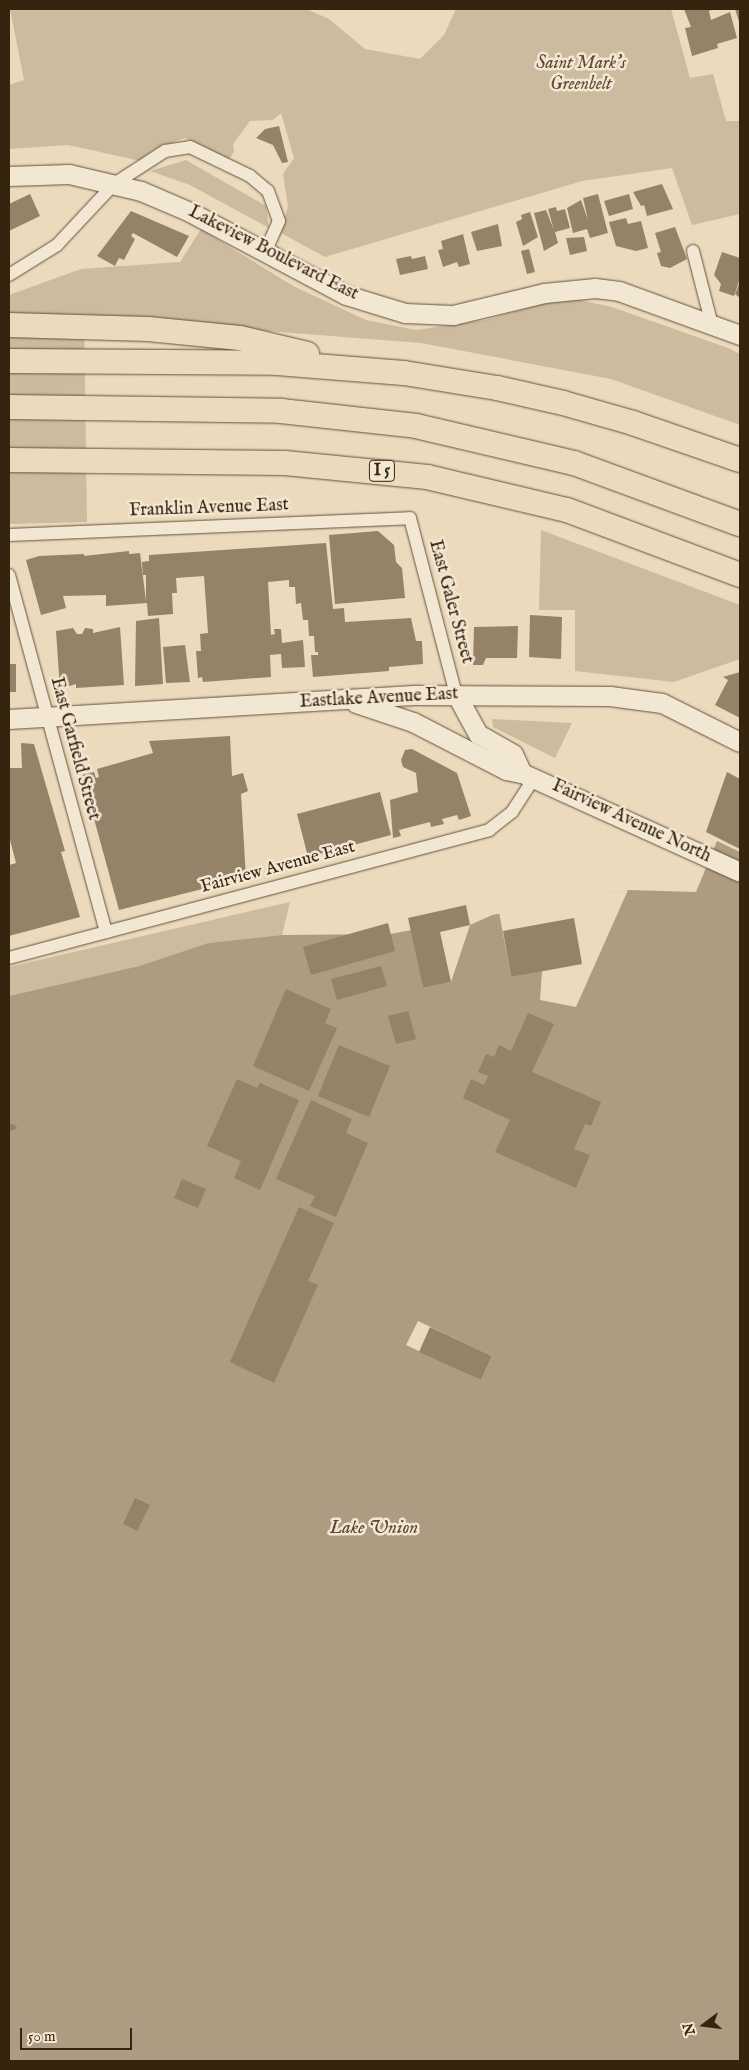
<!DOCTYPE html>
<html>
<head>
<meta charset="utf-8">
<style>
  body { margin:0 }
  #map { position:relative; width:749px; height:2070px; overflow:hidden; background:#ebdabc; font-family:"IM FELL English",serif }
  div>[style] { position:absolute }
  .green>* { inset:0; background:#ccbb9e }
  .water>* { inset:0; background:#ad9c81 }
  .pier>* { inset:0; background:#ebdabc }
  .building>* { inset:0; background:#948368 }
  .roads { filter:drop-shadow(0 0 1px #63523a) drop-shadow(0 0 1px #63523a) }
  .street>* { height:12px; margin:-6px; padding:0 6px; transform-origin:6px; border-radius:6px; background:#f2e7d3 }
  .secondary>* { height:19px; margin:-9.5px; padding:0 9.5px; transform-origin:9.5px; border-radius:9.5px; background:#f2e7d3 }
  .highway>* { height:24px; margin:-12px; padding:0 12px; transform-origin:12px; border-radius:12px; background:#ebdabc }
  span { translate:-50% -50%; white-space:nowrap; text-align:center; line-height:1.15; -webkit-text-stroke:5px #f2e7d3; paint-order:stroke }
  .shield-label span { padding:1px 4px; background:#f2e7d3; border:1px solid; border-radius:4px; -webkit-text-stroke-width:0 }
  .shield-label { font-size:16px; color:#36250e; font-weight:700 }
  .park-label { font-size:18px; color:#5c4a32; font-style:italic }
  .street-label { font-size:18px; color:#36250e }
  .water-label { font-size:19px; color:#5a4930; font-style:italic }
  .frame { position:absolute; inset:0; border:10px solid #36250e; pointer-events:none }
  .north { position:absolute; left:679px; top:2000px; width:50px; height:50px; -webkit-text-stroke:4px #f2e7d3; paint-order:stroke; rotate:255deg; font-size:14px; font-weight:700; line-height:20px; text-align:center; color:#36250e }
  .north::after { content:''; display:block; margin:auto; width:18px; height:22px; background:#36250e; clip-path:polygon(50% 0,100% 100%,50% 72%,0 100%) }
  .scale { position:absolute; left:20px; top:2028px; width:112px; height:22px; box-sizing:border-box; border:2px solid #36250e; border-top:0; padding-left:6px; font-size:15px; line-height:18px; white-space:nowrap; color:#36250e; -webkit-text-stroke:4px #f2e7d3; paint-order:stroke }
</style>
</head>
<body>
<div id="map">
  <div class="green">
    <i style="clip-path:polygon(10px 9px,306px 9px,329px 19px,365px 49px,420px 59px,444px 35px,456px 9px,671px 9px,690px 78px,713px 74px,726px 121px,740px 121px,740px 214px,692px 225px,672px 168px,582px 181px,325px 257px,279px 232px,288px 207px,283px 174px,294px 158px,281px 113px,273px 120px,250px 121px,233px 144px,234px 152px,229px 159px,185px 138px,153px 150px,141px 161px,68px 145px,9px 149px,9px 85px,24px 80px)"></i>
    <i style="clip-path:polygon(186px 160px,266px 206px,269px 228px,190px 185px,150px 171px)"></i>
    <i style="clip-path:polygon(201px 229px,293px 286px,366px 320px,416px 330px,485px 320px,565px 297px,612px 307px,728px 348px,740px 354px,740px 425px,611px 379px,421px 343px,84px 317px,87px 522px,9px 524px,9px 295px,81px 269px,180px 262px)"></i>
    <i style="clip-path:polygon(541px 530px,740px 605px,740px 659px,674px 682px,575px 671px,575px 610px,539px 610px)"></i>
    <i style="clip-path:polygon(492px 719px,572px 723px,555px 758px,493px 727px)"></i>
    <i style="clip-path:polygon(290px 902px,282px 935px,208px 943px,139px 966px,9px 996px,9px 967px)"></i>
  </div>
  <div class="water">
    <i style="clip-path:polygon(717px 841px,740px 852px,740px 2061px,9px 2061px,9px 996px,139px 966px,208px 943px,282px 935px,390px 934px,628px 890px,696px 892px)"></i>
  </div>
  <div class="pier">
    <i style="clip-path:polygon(628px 890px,576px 1007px,540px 1000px,542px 971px,511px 977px,499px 912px,470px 925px,451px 982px,423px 988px,411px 930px,500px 912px)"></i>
    <i style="clip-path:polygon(418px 1321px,492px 1356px,481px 1380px,406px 1345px)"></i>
  </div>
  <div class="building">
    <i style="clip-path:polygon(684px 9px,714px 9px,709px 11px,711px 20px,730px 12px,737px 38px,717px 44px,718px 48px,692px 56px,685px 28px,691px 27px)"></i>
    <i style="clip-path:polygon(735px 9px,740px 9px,740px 25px)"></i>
    <i style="clip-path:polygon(279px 126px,288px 162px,282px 163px,273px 145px,256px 138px,265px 129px)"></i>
    <i style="clip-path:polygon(662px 184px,673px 209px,647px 216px,644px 205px,641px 206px,633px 192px)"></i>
    <i style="clip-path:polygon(30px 194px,40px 216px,9px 231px,9px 204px)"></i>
    <i style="clip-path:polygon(598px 194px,608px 233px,590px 238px,587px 229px,573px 233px,567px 208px,581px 200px,588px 220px,583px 198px)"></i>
    <i style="clip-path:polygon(629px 194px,633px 209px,609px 216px,604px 201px)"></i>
    <i style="clip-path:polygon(556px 207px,557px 211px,565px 209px,570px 228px,555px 232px,558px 243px,544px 251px,534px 213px,546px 210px,554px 230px,548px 209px)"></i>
    <i style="clip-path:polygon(131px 211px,189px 236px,177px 257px,133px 233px,131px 236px,135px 239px,124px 260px,119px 258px,115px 266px,97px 256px)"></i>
    <i style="clip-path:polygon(530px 212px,538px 237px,523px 246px,516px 222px,522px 219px,521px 215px)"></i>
    <i style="clip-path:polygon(626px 218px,628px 224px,641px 221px,648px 248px,636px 251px,616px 246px,609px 222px)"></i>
    <i style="clip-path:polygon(498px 224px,502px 246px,477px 251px,471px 232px)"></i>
    <i style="clip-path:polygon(675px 227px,687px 259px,670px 268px,661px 266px,657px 253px,661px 252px,655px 233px)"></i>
    <i style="clip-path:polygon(463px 234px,470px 264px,459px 267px,457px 262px,443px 267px,438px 250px,443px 249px,441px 241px)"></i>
    <i style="clip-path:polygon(584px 237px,587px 251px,570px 255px,566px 238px)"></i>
    <i style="clip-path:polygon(529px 249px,535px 272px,527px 274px,521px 251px)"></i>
    <i style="clip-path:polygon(722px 252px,740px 258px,740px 278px,734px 296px,719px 291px,721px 284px,714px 275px)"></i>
    <i style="clip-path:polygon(411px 256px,412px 259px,425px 256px,428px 269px,400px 275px,396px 259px)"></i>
    <i style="clip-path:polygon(740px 281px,740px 298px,735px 294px)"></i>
    <i style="clip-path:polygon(378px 531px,394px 545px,396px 562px,402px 568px,405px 598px,335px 604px,329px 535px)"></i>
    <i style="clip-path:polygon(326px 543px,333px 609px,344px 608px,345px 622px,411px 618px,416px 641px,422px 641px,423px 664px,389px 667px,389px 671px,313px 677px,311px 655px,318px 655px,318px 652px,315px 652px,314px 636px,309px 636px,308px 620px,303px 620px,301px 603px,296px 604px,295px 587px,289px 587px,289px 580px,268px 582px,271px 635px,275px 634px,274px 629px,281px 629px,282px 643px,303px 640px,305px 667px,282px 668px,281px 654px,270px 655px,271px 677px,203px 682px,202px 677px,198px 678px,196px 651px,201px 651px,200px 634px,208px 633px,204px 576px,176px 578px,177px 593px,172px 593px,173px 614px,148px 616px,147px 603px,106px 606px,106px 595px,63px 596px,66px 608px,41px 615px,26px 560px,39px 556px,84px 554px,84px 556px,129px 551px,129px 554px,140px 553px,146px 601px,146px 575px,143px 575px,142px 562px,149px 561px,149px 555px)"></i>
    <i style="clip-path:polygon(530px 615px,562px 617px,561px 659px,529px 657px)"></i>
    <i style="clip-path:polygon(159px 618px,163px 684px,135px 686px,136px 621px)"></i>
    <i style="clip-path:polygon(518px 626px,517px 658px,486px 658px,483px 665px,473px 665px,474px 627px)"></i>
    <i style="clip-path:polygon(120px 627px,124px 685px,76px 688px,76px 684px,60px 689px,56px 631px,73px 628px,77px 634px,82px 634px,85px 628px,93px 629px,93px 633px)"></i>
    <i style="clip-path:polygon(185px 645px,190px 682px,166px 683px,163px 647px)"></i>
    <i style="clip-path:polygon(9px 664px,16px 664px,16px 692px,9px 692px)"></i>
    <i style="clip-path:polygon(740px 672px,740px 718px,715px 705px,728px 680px,723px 677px)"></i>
    <i style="clip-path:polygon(230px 736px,232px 776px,243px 773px,248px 791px,241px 794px,246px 878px,119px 910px,82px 775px,94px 772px,96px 778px,99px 777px,97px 769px,153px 753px,149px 741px)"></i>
    <i style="clip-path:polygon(21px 743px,34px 744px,65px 851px,61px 852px,80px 917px,9px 936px,9px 865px,16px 863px,9px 836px,9px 768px,22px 768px)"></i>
    <i style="clip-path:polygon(412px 749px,457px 773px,471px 816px,459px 820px,457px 815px,442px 819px,444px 824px,431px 827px,430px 822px,399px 830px,401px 836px,393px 838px,390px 800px,418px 792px,416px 773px,403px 767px,401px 760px,405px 750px)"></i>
    <i style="clip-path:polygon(727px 772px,740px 779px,740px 849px,706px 832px)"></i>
    <i style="clip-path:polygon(380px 792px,391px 835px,308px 857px,297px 814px)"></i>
    <i style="clip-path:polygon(466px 905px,470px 925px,440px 932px,451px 982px,423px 988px,408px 918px)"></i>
    <i style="clip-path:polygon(574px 918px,582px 964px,511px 977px,503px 931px)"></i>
    <i style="clip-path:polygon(388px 923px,395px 951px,311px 975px,303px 947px)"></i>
    <i style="clip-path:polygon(381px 966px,387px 986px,337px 1000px,331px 979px)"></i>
    <i style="clip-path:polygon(286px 989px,331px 1009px,325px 1023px,337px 1028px,309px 1091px,253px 1066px)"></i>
    <i style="clip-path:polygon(408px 1011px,416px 1039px,396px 1044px,388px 1016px)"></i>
    <i style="clip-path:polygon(528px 1013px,554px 1024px,532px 1072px,601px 1102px,591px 1126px,585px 1124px,574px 1149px,590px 1155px,576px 1188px,495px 1152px,510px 1120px,463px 1098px,471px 1079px,484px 1085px,488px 1076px,478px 1072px,486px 1054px,494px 1057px,499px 1045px,511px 1051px)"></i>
    <i style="clip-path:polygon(339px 1045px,390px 1066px,369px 1117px,318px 1096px)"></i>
    <i style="clip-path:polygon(237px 1079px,257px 1088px,260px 1083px,299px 1100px,260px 1190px,234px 1178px,241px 1161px,207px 1146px)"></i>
    <i style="clip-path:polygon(311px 1100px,352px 1119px,346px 1133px,368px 1143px,336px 1217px,310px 1206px,315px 1196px,276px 1179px)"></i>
    <i style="clip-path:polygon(9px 1123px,16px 1126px,17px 1128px,9px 1132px)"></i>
    <i style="clip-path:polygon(182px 1179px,206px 1189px,198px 1208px,174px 1198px)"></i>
    <i style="clip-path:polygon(299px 1207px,334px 1223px,308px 1281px,318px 1285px,274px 1383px,230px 1362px)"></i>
    <i style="clip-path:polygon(430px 1327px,492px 1356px,481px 1380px,419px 1352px)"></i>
    <i style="clip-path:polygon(135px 1498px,150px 1505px,137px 1531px,123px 1524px)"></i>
  </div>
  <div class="roads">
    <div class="street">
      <i style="left:693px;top:251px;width:76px;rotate:75.6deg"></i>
      <i style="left:9px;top:275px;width:57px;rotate:-32deg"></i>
      <i style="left:57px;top:245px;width:83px;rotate:-46.9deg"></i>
      <i style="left:114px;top:184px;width:61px;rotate:-32.9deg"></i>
      <i style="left:165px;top:151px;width:25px;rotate:-9deg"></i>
      <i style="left:190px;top:147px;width:67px;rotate:25.8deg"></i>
      <i style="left:250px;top:176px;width:23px;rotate:40deg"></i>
      <i style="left:268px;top:191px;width:32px;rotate:70deg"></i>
      <i style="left:279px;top:221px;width:34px;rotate:114deg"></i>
      <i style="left:9px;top:535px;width:401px;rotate:-2.4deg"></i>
      <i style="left:410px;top:518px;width:182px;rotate:75.4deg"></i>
      <i style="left:9px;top:575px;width:370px;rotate:74.8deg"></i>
      <i style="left:9px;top:958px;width:497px;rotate:-14.9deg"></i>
      <i style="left:489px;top:830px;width:29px;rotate:-38deg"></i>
      <i style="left:512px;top:812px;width:40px;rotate:-57.1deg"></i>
    </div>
    <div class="secondary">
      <i style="left:9px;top:176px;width:60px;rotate:-1.9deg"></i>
      <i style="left:69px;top:174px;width:74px;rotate:13.3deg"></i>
      <i style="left:141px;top:191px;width:53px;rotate:23.2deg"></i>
      <i style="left:190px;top:212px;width:177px;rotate:28deg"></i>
      <i style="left:346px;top:295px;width:62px;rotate:17deg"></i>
      <i style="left:405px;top:313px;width:48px;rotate:2.4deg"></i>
      <i style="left:453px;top:315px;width:94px;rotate:-13.6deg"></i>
      <i style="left:544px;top:293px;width:51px;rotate:-5.6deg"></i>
      <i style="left:595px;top:288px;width:24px;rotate:7deg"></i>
      <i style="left:619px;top:291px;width:129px;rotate:20deg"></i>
      <i style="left:456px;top:694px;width:46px;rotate:61.2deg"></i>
      <i style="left:478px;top:734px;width:40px;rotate:29.7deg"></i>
      <i style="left:513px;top:754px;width:21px;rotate:65deg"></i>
      <i style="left:356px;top:703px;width:60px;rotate:18.4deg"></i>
      <i style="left:413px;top:722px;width:105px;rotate:27.3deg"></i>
      <i style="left:506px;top:770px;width:16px;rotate:11deg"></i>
      <i style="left:522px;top:773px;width:239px;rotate:24.4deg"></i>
      <i style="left:9px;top:719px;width:409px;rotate:-3.4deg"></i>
      <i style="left:417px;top:695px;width:193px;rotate:0.3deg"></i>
      <i style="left:610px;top:696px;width:52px;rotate:7.7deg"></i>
      <i style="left:662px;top:703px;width:87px;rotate:26.6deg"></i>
    </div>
    <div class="highway">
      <i style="left:9px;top:325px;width:139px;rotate:1.6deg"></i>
      <i style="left:148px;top:329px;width:92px;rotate:5.6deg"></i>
      <i style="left:240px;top:338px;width:69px;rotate:13.4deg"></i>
      <i style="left:9px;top:361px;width:268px;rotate:0.4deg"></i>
      <i style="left:277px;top:363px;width:127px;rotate:4.5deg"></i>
      <i style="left:404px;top:373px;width:94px;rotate:9.2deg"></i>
      <i style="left:497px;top:388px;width:68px;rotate:12.8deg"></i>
      <i style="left:563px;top:403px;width:73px;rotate:15.9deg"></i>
      <i style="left:633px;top:423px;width:113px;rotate:19.1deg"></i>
      <i style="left:9px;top:407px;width:272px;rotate:0.8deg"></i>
      <i style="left:281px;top:411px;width:136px;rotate:6.3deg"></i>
      <i style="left:416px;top:426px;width:162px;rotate:13.2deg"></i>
      <i style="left:574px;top:463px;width:177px;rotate:20.2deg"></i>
      <i style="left:9px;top:460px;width:276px;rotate:0.6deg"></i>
      <i style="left:285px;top:463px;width:143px;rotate:5.6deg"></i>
      <i style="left:427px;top:477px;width:144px;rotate:13.3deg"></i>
      <i style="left:567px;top:510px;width:185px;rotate:20.6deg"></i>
    </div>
  </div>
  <div class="shield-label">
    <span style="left:382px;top:471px">I 5</span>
  </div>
  <div class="park-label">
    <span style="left:581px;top:75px">Saint Mark's<br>Greenbelt</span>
  </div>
  <div class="street-label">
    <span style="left:273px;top:254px;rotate:27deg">Lakeview Boulevard East</span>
    <span style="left:209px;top:509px;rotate:-2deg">Franklin Avenue East</span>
    <span style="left:450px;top:602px;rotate:75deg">East Galer Street</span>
    <span style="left:379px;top:699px;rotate:-3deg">Eastlake Avenue East</span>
    <span style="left:74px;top:749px;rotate:75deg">East Garfield Street</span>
    <span style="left:631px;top:822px;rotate:25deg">Fairview Avenue North</span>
    <span style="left:278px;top:868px;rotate:-15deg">Fairview Avenue East</span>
  </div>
  <div class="water-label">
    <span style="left:374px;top:1529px">Lake Union</span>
  </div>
  <div class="frame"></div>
  <div class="north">N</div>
  <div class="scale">50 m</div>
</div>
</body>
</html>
